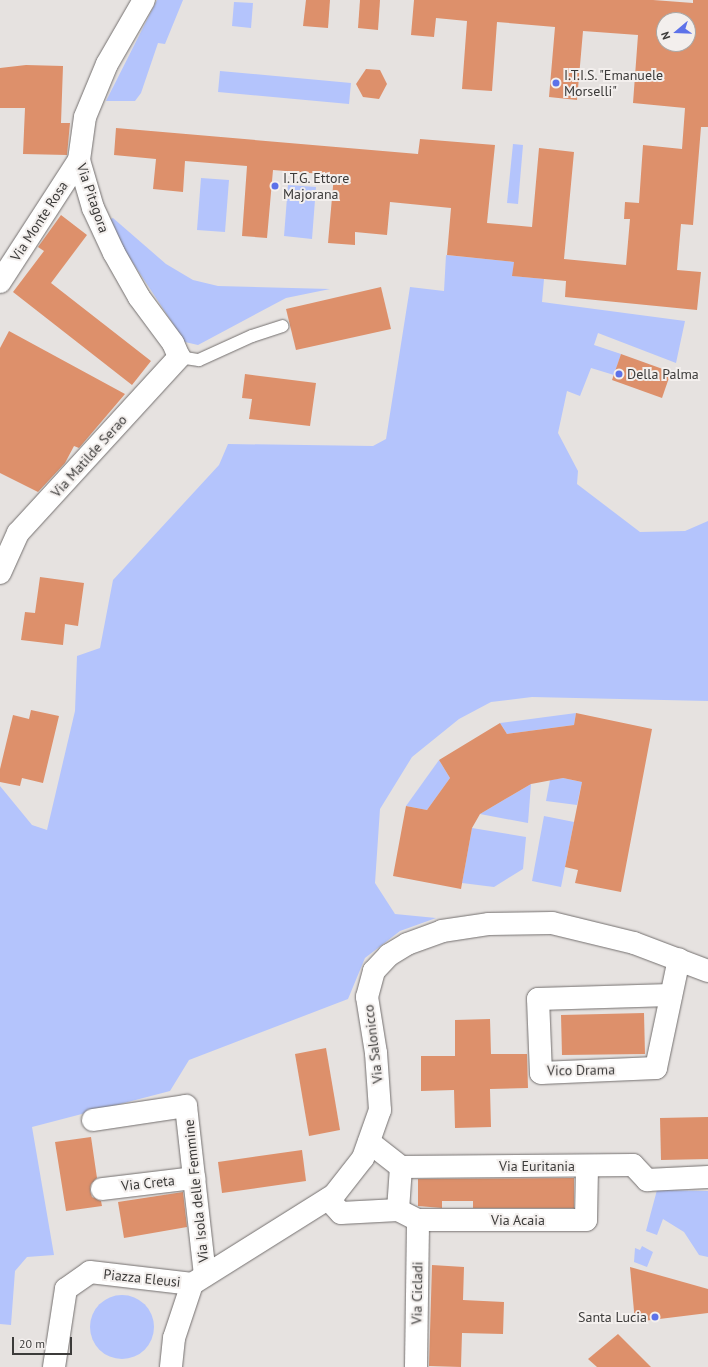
<!DOCTYPE html>
<html>
<head>
<meta charset="utf-8">
<style>
  body { margin:0 }
  #map { position:relative; width:708px; height:1367px; overflow:hidden; background:#e6e2e0; font-family:"PT Sans",sans-serif }
  div>[style] { position:absolute }
  .green>* { inset:0; background:#b4c4fc }
  .round { border-radius:50% }
  .building>* { inset:0; background:#dd906b }
  .roads { filter:drop-shadow(0 0 1px #74706f) drop-shadow(0 0 1px #74706f) }
  .lane>* { height:12px; margin:-6px; padding:0 6px; transform-origin:6px; border-radius:6px; background:#fff }
  .street>* { height:22px; margin:-11px; padding:0 11px; transform-origin:11px; border-radius:11px; background:#fff }
  .dots>* { width:11px; height:11px; translate:-50% -50%; box-sizing:border-box; border:2px solid #f3efed; border-radius:50% }
  span { translate:-50% -50%; white-space:nowrap; text-align:center; line-height:1.15; -webkit-text-stroke:4px #f3efed; paint-order:stroke }
  .poi-label { font-size:14px; color:#3c3b3a }
  .left { translate:0 -50%; text-align:left }
  .right { translate:-100% -50%; text-align:right }
  .street-label { font-size:14px; color:#3c3b3a }
  .north { position:absolute; left:656px; top:12px; width:40px; height:40px; box-sizing:border-box; background:#f3efed; border:1px solid #aaa7a5; border-radius:50%; rotate:251deg; font-size:11px; font-weight:700; line-height:16px; text-align:center; color:#3c3b3a }
  .north::after { content:''; display:block; margin:auto; width:14px; height:18px; background:#5d72e9; clip-path:polygon(50% 0,100% 100%,50% 72%,0 100%) }
  .scale { position:absolute; left:12px; top:1337px; width:60px; height:18px; box-sizing:border-box; border:2px solid #3c3b3a; border-top:0; padding-left:5px; font-size:12px; line-height:14px; white-space:nowrap; color:#3c3b3a; -webkit-text-stroke:3px #f3efed; paint-order:stroke }
</style>
</head>
<body>
<div id="map">
  <div class="green">
    <i style="clip-path:polygon(157px 0,183px 0,165px 44px,158px 43px,141px 93px,135px 101px,106px 101px)"></i>
    <i style="clip-path:polygon(234px 2px,253px 3px,251px 28px,232px 26px)"></i>
    <i style="clip-path:polygon(220px 71px,351px 83px,349px 104px,218px 92px)"></i>
    <i style="clip-path:polygon(513px 144px,523px 145px,518px 204px,507px 203px)"></i>
    <i style="clip-path:polygon(201px 178px,229px 180px,225px 232px,197px 230px)"></i>
    <i style="clip-path:polygon(288px 185px,316px 187px,312px 239px,284px 236px)"></i>
    <i style="clip-path:polygon(113px 218px,166px 264px,193px 280px,218px 286px,330px 289px,286px 298px,198px 345px,185px 342px,110px 228px,108px 220px)"></i>
    <i style="clip-path:polygon(446px 255px,514px 262px,513px 276px,544px 279px,542px 302px,685px 321px,676px 363px,598px 333px,594px 345px,621px 354px,614px 375px,591px 368px,580px 396px,567px 391px,558px 433px,578px 471px,577px 484px,640px 532px,685px 531px,708px 521px,708px 701px,532px 697px,491px 702px,459px 719px,412px 757px,380px 809px,375px 883px,395px 914px,436px 918px,400px 931px,365px 958px,348px 999px,189px 1060px,170px 1091px,32px 1127px,54px 1255px,27px 1257px,15px 1271px,11px 1325px,0 1324px,0 786px,32px 825px,47px 830px,75px 711px,77px 656px,100px 648px,113px 580px,219px 465px,228px 444px,373px 446px,386px 439px,410px 287px,444px 291px)"></i>
    <i style="clip-path:polygon(576px 713px,574px 725px,507px 734px,500px 723px)"></i>
    <i style="clip-path:polygon(439px 760px,450px 778px,427px 810px,406px 806px)"></i>
    <i style="clip-path:polygon(563px 778px,582px 782px,577px 805px,546px 801px,550px 780px)"></i>
    <i style="clip-path:polygon(531px 784px,528px 823px,480px 814px)"></i>
    <i style="clip-path:polygon(544px 816px,574px 822px,561px 887px,532px 881px)"></i>
    <i style="clip-path:polygon(472px 828px,526px 837px,523px 869px,494px 887px,462px 883px)"></i>
    <i style="clip-path:polygon(657px 1190px,708px 1191px,708px 1257px,699px 1255px,684px 1232px,663px 1219px,657px 1235px,646px 1231px)"></i>
    <i style="clip-path:polygon(642px 1246px,653px 1252px,647px 1267px,634px 1262px,635px 1248px,640px 1250px)"></i>
    <i class="round" style="left:90px;top:1295px;width:64px;height:64px"></i>
  </div>
  <div class="building">
    <i style="clip-path:polygon(306px 0,330px 0,328px 28px,303px 26px)"></i>
    <i style="clip-path:polygon(360px 0,380px 0,378px 30px,358px 28px)"></i>
    <i style="clip-path:polygon(evenodd,414px 0,653px 0,693px 3px,693px 0,708px 0,708px 127px,701px 127px,693px 225px,681px 224px,677px 270px,701px 272px,697px 310px,565px 297px,566px 281px,512px 276px,514px 262px,447px 255px,451px 208px,390px 202px,387px 235px,355px 232px,355px 245px,328px 243px,334px 175px,273px 170px,267px 238px,242px 236px,247px 166px,185px 161px,183px 192px,153px 189px,156px 159px,114px 155px,116px 128px,418px 154px,420px 139px,495px 145px,487px 223px,532px 227px,539px 148px,574px 152px,564px 259px,626px 265px,630px 219px,624px 219px,625px 202px,639px 203px,643px 145px,682px 149px,685px 108px,633px 103px,638px 35px,583px 31px,577px 100px,549px 97px,555px 27px,497px 22px,492px 91px,462px 89px,467px 21px,436px 18px,434px 37px,411px 35px,414px 0,664px 20px,688px 20px,688px 44px,664px 44px,664px 20px)"></i>
    <i style="clip-path:polygon(26px 65px,63px 66px,61px 123px,70px 123px,67px 155px,23px 154px,25px 108px,0 108px,0 68px)"></i>
    <i style="clip-path:polygon(366px 69px,380px 70px,387px 84px,379px 99px,363px 97px,356px 84px)"></i>
    <i style="clip-path:polygon(61px 215px,87px 235px,51px 283px,151px 361px,132px 385px,13px 292px,44px 251px,38px 247px)"></i>
    <i style="clip-path:polygon(381px 287px,391px 329px,296px 350px,286px 309px)"></i>
    <i style="clip-path:polygon(9px 331px,125px 394px,79px 448px,74px 446px,65px 463px,38px 492px,0 473px,0 348px)"></i>
    <i style="clip-path:polygon(621px 354px,671px 372px,662px 398px,612px 380px)"></i>
    <i style="clip-path:polygon(245px 374px,316px 383px,310px 426px,249px 419px,252px 399px,242px 398px)"></i>
    <i style="clip-path:polygon(40px 577px,84px 583px,78px 626px,65px 624px,63px 645px,21px 640px,25px 612px,35px 613px)"></i>
    <i style="clip-path:polygon(31px 710px,59px 716px,43px 783px,22px 778px,20px 786px,0 782px,0 769px,13px 715px,29px 719px)"></i>
    <i style="clip-path:polygon(576px 713px,652px 729px,621px 892px,575px 883px,578px 870px,565px 867px,582px 782px,563px 778px,531px 784px,480px 814px,472px 828px,461px 889px,393px 876px,406px 806px,427px 810px,450px 778px,439px 760px,500px 723px,507px 734px,574px 725px)"></i>
    <i style="clip-path:polygon(644px 1013px,645px 1054px,562px 1055px,561px 1015px)"></i>
    <i style="clip-path:polygon(490px 1019px,491px 1054px,527px 1054px,528px 1088px,490px 1089px,491px 1127px,455px 1128px,454px 1090px,421px 1091px,421px 1056px,455px 1056px,455px 1020px)"></i>
    <i style="clip-path:polygon(326px 1048px,340px 1130px,309px 1136px,295px 1054px)"></i>
    <i style="clip-path:polygon(708px 1117px,708px 1159px,661px 1160px,660px 1118px)"></i>
    <i style="clip-path:polygon(91px 1137px,97px 1178px,91px 1184px,90px 1191px,92px 1197px,101px 1201px,102px 1206px,66px 1211px,55px 1142px)"></i>
    <i style="clip-path:polygon(302px 1150px,306px 1181px,222px 1193px,218px 1162px)"></i>
    <i style="clip-path:polygon(574px 1178px,574px 1208px,473px 1208px,473px 1201px,442px 1201px,442px 1208px,418px 1206px,418px 1179px)"></i>
    <i style="clip-path:polygon(183px 1192px,187px 1227px,124px 1238px,118px 1202px)"></i>
    <i style="clip-path:polygon(432px 1265px,464px 1267px,463px 1300px,504px 1302px,503px 1334px,462px 1333px,461px 1367px,429px 1366px)"></i>
    <i style="clip-path:polygon(630px 1267px,708px 1289px,708px 1313px,635px 1322px)"></i>
    <i style="clip-path:polygon(618px 1334px,651px 1367px,597px 1367px,588px 1359px)"></i>
  </div>
  <div class="roads">
    <div class="lane">
      <i style="left:179px;top:357px;width:20px;rotate:9deg"></i>
      <i style="left:199px;top:360px;width:58px;rotate:-24.4deg"></i>
      <i style="left:252px;top:336px;width:32px;rotate:-18deg"></i>
    </div>
    <div class="street">
      <i style="left:0;top:282px;width:145px;rotate:-57.1deg"></i>
      <i style="left:0;top:573px;width:44px;rotate:-65.8deg"></i>
      <i style="left:18px;top:533px;width:239px;rotate:-47.5deg"></i>
      <i style="left:179px;top:357px;width:15px;rotate:-113deg"></i>
      <i style="left:173px;top:343px;width:57px;rotate:-126.5deg"></i>
      <i style="left:139px;top:297px;width:51px;rotate:-119.6deg"></i>
      <i style="left:114px;top:253px;width:50px;rotate:-115deg"></i>
      <i style="left:93px;top:208px;width:50px;rotate:-106.3deg"></i>
      <i style="left:79px;top:160px;width:43px;rotate:-82.1deg"></i>
      <i style="left:85px;top:117px;width:57px;rotate:-67.5deg"></i>
      <i style="left:107px;top:64px;width:74px;rotate:-60deg"></i>
      <i style="left:671px;top:995px;width:133px;rotate:178.3deg"></i>
      <i style="left:538px;top:999px;width:74px;rotate:87.7deg"></i>
      <i style="left:541px;top:1073px;width:115px;rotate:-2.5deg"></i>
      <i style="left:656px;top:1068px;width:111px;rotate:-78.1deg"></i>
      <i style="left:93px;top:1120px;width:94px;rotate:-8.6deg"></i>
      <i style="left:186px;top:1106px;width:170px;rotate:83.6deg"></i>
      <i style="left:369px;top:1142px;width:41px;rotate:38deg"></i>
      <i style="left:401px;top:1167px;width:232px;rotate:-0.5deg"></i>
      <i style="left:633px;top:1165px;width:21px;rotate:47deg"></i>
      <i style="left:647px;top:1180px;width:61px;rotate:-2.8deg"></i>
      <i style="left:102px;top:1189px;width:93px;rotate:-6.8deg"></i>
      <i style="left:328px;top:1199px;width:19px;rotate:47deg"></i>
      <i style="left:341px;top:1213px;width:57px;rotate:-3deg"></i>
      <i style="left:398px;top:1210px;width:43px;rotate:-86deg"></i>
      <i style="left:398px;top:1210px;width:22px;rotate:27deg"></i>
      <i style="left:418px;top:1220px;width:168px"></i>
      <i style="left:586px;top:1220px;width:54px;rotate:-88.9deg"></i>
      <i style="left:192px;top:1284px;width:168px;rotate:-32.1deg"></i>
      <i style="left:334px;top:1195px;width:47px;rotate:-51.9deg"></i>
      <i style="left:363px;top:1158px;width:51px;rotate:-70.5deg"></i>
      <i style="left:380px;top:1110px;width:57px;rotate:-94deg"></i>
      <i style="left:376px;top:1053px;width:57px;rotate:-99.1deg"></i>
      <i style="left:367px;top:997px;width:27px;rotate:-75deg"></i>
      <i style="left:374px;top:971px;width:22px;rotate:-47deg"></i>
      <i style="left:389px;top:955px;width:21px;rotate:-31deg"></i>
      <i style="left:407px;top:944px;width:37px;rotate:-20deg"></i>
      <i style="left:442px;top:931px;width:48px;rotate:-8.5deg"></i>
      <i style="left:489px;top:924px;width:63px;rotate:-0.9deg"></i>
      <i style="left:552px;top:923px;width:84px;rotate:13.7deg"></i>
      <i style="left:634px;top:943px;width:79px;rotate:20.7deg"></i>
      <i style="left:54px;top:1367px;width:79px;rotate:-81.3deg"></i>
      <i style="left:66px;top:1289px;width:29px;rotate:-35deg"></i>
      <i style="left:90px;top:1272px;width:103px;rotate:6.7deg"></i>
      <i style="left:192px;top:1284px;width:57px;rotate:108.4deg"></i>
      <i style="left:174px;top:1338px;width:29px;rotate:96deg"></i>
      <i style="left:416px;top:1367px;width:147px;rotate:-89.2deg"></i>
    </div>
  </div>
  <div class="dots">
    <i style="left:556px;top:83px;background:#5d72e9"></i>
    <i style="left:275px;top:186px;background:#5d72e9"></i>
    <i style="left:619px;top:374px;background:#5d72e9"></i>
    <i style="left:655px;top:1317px;background:#5d72e9"></i>
  </div>
  <div class="poi-label">
    <span class="left" style="left:564px;top:83px">I.T.I.S. "Emanuele<br>Morselli"</span>
    <span class="left" style="left:283px;top:186px">I.T.G. Ettore<br>Majorana</span>
    <span class="left" style="left:627px;top:374px">Della Palma</span>
    <span class="right" style="left:647px;top:1317px">Santa Lucia</span>
  </div>
  <div class="street-label">
    <span style="left:93px;top:198px;rotate:71deg">Via Pitagora</span>
    <span style="left:39px;top:221px;rotate:-57deg">Via Monte Rosa</span>
    <span style="left:89px;top:456px;rotate:-48deg">Via Matilde Serao</span>
    <span style="left:373px;top:1044px;rotate:-97deg">Via Salonicco</span>
    <span style="left:581px;top:1070px;rotate:-1deg">Vico Drama</span>
    <span style="left:537px;top:1166px">Via Euritania</span>
    <span style="left:148px;top:1183px;rotate:-6deg">Via Creta</span>
    <span style="left:196px;top:1191px;rotate:-96deg">Via Isola delle Femmine</span>
    <span style="left:518px;top:1220px">Via Acaia</span>
    <span style="left:142px;top:1278px;rotate:6deg">Piazza Eleusi</span>
    <span style="left:417px;top:1293px;rotate:-89deg">Via Cicladi</span>
  </div>
  <div class="north">N</div>
  <div class="scale">20 m</div>
</div>
</body>
</html>
